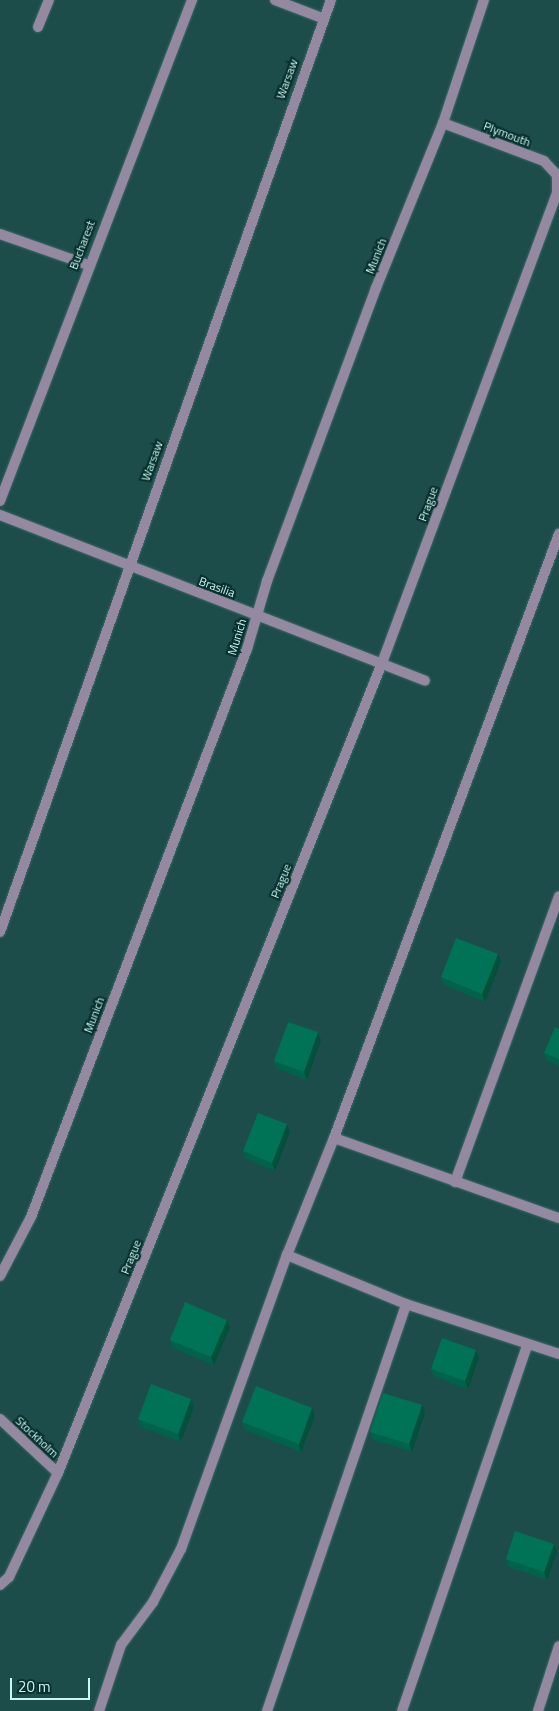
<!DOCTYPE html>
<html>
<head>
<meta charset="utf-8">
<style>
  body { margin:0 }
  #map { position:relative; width:559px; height:1711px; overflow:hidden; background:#1d4d4a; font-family:"Titillium Web",sans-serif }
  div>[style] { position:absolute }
  .roads { filter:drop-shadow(0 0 1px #3c6b68) drop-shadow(0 0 1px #3c6b68) }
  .minor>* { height:10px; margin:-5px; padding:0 5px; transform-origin:5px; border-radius:5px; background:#9588a1 }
  .wall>* { inset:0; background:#00624a }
  .shaded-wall>* { inset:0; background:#00503c }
  .building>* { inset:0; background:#007256 }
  span { translate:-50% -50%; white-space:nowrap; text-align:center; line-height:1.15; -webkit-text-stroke:4.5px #09312f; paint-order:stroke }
  .street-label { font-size:12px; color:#cbf5f1 }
  .scale { position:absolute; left:10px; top:1678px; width:80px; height:22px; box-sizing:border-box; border:2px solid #cbf5f1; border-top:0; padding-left:6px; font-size:15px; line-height:18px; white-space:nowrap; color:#cbf5f1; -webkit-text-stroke:4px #09312f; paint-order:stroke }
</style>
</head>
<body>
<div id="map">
  <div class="roads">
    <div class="minor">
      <i style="left:275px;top:0;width:50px;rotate:21deg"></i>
      <i style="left:38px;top:27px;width:29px;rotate:-68deg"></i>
      <i style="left:0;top:234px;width:93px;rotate:19.4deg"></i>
      <i style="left:0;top:501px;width:537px;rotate:-69.03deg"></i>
      <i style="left:0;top:515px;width:456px;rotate:21.3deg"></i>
      <i style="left:0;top:932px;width:989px;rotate:-70.45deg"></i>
      <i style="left:334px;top:1138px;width:239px;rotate:19.6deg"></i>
      <i style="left:455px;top:1182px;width:304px;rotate:-70deg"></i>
      <i style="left:287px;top:1255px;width:129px;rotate:22.4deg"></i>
      <i style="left:406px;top:1304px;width:161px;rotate:18.1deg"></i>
      <i style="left:0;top:1276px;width:67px;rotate:-62.3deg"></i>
      <i style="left:31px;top:1217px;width:608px;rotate:-69.18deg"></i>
      <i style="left:247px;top:649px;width:71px;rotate:-73.6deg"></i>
      <i style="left:267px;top:581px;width:313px;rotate:-69.6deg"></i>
      <i style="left:376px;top:288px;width:178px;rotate:-67.9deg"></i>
      <i style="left:443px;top:123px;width:130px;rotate:-71.6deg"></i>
      <i style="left:0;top:1419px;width:79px;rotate:43deg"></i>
      <i style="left:0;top:1585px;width:12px;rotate:-42deg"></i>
      <i style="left:9px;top:1577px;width:115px;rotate:-64.8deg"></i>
      <i style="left:58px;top:1473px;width:872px;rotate:-68.2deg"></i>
      <i style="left:382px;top:663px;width:502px;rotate:-69.58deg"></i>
      <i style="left:557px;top:193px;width:18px;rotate:-90deg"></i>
      <i style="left:557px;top:175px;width:19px;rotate:-133deg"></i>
      <i style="left:544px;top:161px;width:108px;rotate:-159.4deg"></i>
      <i style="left:99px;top:1711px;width:70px;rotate:-71.6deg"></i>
      <i style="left:121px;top:1645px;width:54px;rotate:-53.3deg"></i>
      <i style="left:153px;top:1602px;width:60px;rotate:-62.2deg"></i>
      <i style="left:181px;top:1549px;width:313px;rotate:-70.2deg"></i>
      <i style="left:287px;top:1255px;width:126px;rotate:-68.1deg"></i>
      <i style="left:334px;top:1138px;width:645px;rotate:-69.57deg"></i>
      <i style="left:267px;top:1711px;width:430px;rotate:-71.1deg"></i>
      <i style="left:402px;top:1711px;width:388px;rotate:-71.1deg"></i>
      <i style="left:538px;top:1711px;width:68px;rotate:-72.1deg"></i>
    </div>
  </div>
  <div class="wall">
    <i style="clip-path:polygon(501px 962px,485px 1002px,444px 985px,441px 977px)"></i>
    <i style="clip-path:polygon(559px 1029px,559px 1066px,547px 1061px,544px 1053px)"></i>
    <i style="clip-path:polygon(318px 1032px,321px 1040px,307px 1080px,277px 1069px,274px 1061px)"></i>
    <i style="clip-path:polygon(290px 1132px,275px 1171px,246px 1159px,243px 1151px)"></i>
    <i style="clip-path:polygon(230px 1327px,214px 1365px,173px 1348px,170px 1340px)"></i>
    <i style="clip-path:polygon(479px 1358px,468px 1389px,434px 1377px,431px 1369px)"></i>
    <i style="clip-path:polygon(191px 1399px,194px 1407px,181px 1442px,141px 1427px,138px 1419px)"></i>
    <i style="clip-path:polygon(422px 1405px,425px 1413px,412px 1452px,373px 1440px,370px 1432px)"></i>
    <i style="clip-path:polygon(315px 1416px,301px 1452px,245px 1430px,242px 1422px)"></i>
    <i style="clip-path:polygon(554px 1544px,557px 1552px,547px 1580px,508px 1567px,506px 1559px)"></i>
  </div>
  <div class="shaded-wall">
    <i style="clip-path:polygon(498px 954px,501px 962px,485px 1002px,482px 994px)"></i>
    <i style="clip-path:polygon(318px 1032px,321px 1040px,307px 1080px,304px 1072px)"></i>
    <i style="clip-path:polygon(287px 1124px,290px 1132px,275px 1171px,272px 1163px)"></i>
    <i style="clip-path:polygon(227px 1320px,230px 1327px,214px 1365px,211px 1357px)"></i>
    <i style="clip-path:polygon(476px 1350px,479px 1358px,468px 1389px,465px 1381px)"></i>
    <i style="clip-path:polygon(191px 1399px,194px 1407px,181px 1442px,178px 1434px)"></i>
    <i style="clip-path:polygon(422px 1405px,425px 1413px,412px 1452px,409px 1444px)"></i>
    <i style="clip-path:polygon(312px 1408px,315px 1416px,301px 1452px,299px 1444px)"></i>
    <i style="clip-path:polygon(554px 1544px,557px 1552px,547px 1580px,544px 1572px)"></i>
  </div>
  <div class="building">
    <i style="clip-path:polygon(456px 938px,498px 954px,482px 994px,441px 977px)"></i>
    <i style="clip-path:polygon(288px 1022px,318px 1032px,304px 1072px,274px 1061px)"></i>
    <i style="clip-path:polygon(555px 1027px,559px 1029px,559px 1059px,544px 1053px)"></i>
    <i style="clip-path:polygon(258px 1113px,287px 1124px,272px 1163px,243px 1151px)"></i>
    <i style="clip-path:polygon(185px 1302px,227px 1320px,211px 1357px,170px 1340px)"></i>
    <i style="clip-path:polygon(442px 1338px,476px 1350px,465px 1381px,431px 1369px)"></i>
    <i style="clip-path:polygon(151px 1384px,191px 1399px,178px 1434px,138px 1419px)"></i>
    <i style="clip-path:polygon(256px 1386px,312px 1408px,299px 1444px,242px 1422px)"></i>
    <i style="clip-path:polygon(383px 1393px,422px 1405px,409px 1444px,370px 1432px)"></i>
    <i style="clip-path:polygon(515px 1531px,554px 1544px,544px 1572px,506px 1559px)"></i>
  </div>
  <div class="street-label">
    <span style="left:287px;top:79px;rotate:-70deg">Warsaw</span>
    <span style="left:507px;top:134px;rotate:21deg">Plymouth</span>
    <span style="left:82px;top:245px;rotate:-69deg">Bucharest</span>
    <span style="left:376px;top:256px;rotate:-68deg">Munich</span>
    <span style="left:152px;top:461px;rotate:-70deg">Warsaw</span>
    <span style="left:428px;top:504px;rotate:-70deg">Prague</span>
    <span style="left:217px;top:587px;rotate:20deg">Brasilia</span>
    <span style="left:237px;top:637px;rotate:-73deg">Munich</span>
    <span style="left:281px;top:881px;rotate:-68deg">Prague</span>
    <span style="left:94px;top:1015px;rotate:-69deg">Munich</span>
    <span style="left:131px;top:1257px;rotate:-68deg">Prague</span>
    <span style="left:37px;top:1437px;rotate:43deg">Stockholm</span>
  </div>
  <div class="scale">20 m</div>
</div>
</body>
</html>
